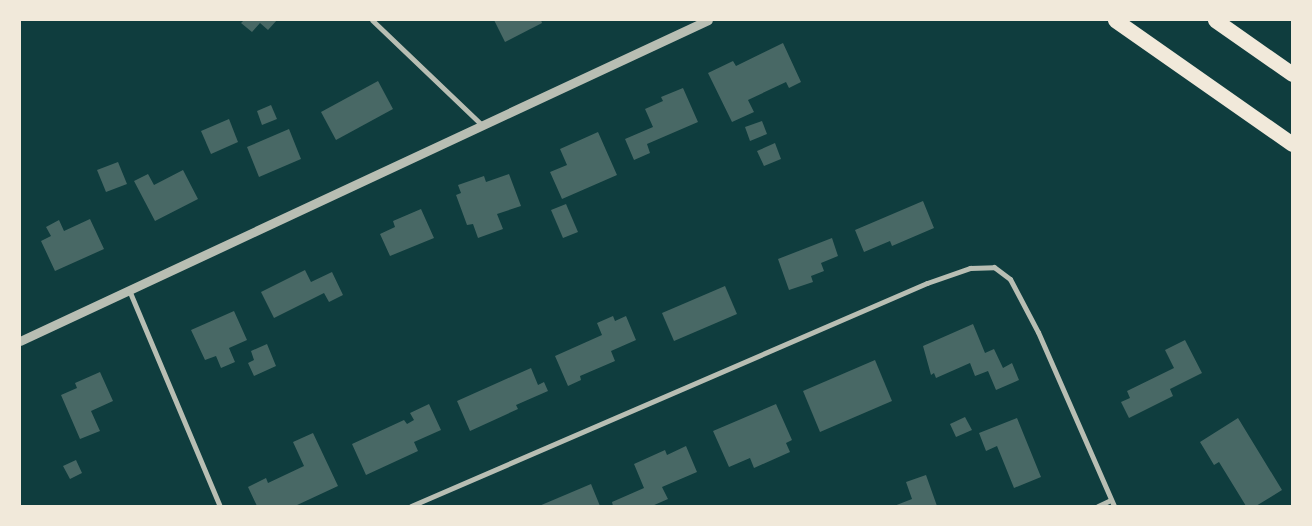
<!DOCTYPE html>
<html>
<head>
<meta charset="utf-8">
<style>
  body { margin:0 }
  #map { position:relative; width:1312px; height:526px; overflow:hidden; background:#0f3d3e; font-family:Roboto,sans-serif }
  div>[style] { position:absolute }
  .building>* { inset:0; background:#486865 }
  .minor>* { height:5px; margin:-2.5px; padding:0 2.5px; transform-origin:2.5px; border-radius:2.5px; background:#b8beb3 }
  .tertiary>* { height:9px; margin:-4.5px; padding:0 4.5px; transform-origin:4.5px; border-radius:4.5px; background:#b8beb3 }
  .motorway>* { height:15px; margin:-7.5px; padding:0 7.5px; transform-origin:7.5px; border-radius:7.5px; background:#f1e9da }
  span { translate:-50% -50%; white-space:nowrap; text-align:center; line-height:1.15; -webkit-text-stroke:4px #f1e9da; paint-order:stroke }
  .frame { position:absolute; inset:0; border:21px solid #f1e9da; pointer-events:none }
</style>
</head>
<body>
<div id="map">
  <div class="building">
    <i style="clip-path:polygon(244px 20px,277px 20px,268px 30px,260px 23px,252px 32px,241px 23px)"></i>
    <i style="clip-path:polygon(494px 20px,541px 20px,542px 23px,505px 42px)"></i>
    <i style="clip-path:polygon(783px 43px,801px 82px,789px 88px,786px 82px,748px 100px,754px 112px,732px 122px,708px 73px,733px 61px,736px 66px)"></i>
    <i style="clip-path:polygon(378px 81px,393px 109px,336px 140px,321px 112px)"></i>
    <i style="clip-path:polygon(683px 88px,698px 122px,647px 144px,650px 153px,634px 160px,625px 139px,653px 127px,645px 109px,663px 101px,661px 97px)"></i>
    <i style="clip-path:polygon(271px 105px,277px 119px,262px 125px,257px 111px)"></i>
    <i style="clip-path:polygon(229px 119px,238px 142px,211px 154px,201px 131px)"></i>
    <i style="clip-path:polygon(762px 121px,767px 134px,750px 141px,745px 127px)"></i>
    <i style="clip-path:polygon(289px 129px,301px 159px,259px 177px,247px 147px)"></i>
    <i style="clip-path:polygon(598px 132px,617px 175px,562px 199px,550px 172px,567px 165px,560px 149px)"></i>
    <i style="clip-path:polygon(775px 143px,781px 159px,764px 166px,757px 151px)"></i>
    <i style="clip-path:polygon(118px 162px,127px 184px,106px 192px,97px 170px)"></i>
    <i style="clip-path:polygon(183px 170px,198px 199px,155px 221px,134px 181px,148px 174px,154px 185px)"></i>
    <i style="clip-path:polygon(509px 174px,521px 206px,497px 214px,503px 229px,478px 238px,473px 224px,467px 225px,456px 195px,461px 193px,458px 185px,484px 176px,486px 182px)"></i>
    <i style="clip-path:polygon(923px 201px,934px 228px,892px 246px,890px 241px,864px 252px,855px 230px)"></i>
    <i style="clip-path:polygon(566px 204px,578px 232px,563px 238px,551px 210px)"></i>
    <i style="clip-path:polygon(421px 209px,434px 238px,390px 256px,380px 234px,395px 227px,393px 221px)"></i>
    <i style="clip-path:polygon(90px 219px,104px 249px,55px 271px,41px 241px,51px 236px,46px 227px,59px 220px,64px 231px)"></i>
    <i style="clip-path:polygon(832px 238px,838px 256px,821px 263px,824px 271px,811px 276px,813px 282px,789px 290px,778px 259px)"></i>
    <i style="clip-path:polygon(305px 270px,311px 282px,332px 272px,343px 295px,329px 302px,324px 293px,274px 318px,261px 292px)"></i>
    <i style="clip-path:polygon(725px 286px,737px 314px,674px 341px,662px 313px)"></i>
    <i style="clip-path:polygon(234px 311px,247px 340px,229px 348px,235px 362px,221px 368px,216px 356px,205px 360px,191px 330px)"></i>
    <i style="clip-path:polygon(613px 316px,615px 321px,626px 316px,636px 340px,611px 351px,615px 361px,580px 376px,581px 380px,568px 386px,555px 356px,602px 335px,597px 323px)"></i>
    <i style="clip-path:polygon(973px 324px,985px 353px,994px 349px,1003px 368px,1012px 363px,1019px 380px,996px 390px,988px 371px,975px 376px,970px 363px,936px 378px,934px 373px,931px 375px,923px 346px)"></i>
    <i style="clip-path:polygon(1185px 340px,1202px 373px,1170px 389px,1173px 396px,1129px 418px,1121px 402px,1130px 398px,1127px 391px,1174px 368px,1165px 350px)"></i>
    <i style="clip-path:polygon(267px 344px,276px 366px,254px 376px,248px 363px,254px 360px,251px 351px)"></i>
    <i style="clip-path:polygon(875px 360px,892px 401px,820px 432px,803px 391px)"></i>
    <i style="clip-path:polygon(531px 368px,538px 385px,544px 382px,548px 391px,516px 405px,518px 409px,470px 431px,457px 401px)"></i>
    <i style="clip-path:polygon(100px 372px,113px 401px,91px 411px,100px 431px,80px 439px,61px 395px,77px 388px,75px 383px)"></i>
    <i style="clip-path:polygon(429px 404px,441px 430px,414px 442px,418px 451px,366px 475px,352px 444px,404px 420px,407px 424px,414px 420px,410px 413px)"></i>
    <i style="clip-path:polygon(776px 404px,792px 440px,786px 443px,790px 452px,754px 468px,750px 458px,729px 467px,713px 431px)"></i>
    <i style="clip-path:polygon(965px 417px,972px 430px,956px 437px,950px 424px)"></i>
    <i style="clip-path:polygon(1017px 418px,1041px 477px,1014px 488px,997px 446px,986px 451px,979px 433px)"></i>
    <i style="clip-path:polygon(1238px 418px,1282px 490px,1256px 506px,1246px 506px,1219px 462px,1214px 465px,1200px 442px)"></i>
    <i style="clip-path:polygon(313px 433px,338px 486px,295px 506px,257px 506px,248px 487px,266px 478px,268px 483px,304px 466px,293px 442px)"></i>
    <i style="clip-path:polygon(686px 446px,697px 472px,662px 487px,668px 499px,652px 506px,613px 506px,612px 502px,644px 488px,634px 464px,665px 450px,667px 455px)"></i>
    <i style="clip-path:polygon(76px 460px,82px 473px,70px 479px,63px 466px)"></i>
    <i style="clip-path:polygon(926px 475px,937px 506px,894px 506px,912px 499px,906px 482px)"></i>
    <i style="clip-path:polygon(591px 484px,600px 506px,539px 506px)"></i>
  </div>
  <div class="minor">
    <i style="left:372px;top:20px;width:152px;rotate:43.7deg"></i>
    <i style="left:129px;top:290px;width:234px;rotate:67.2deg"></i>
    <i style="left:411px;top:506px;width:562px;rotate:-23.37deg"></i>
    <i style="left:927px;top:283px;width:46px;rotate:-19.2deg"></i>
    <i style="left:970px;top:268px;width:24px;rotate:-2deg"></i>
    <i style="left:994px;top:267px;width:20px;rotate:37deg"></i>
    <i style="left:1010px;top:279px;width:60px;rotate:62.2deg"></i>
    <i style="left:1038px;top:332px;width:190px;rotate:66.4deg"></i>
    <i style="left:1098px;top:506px;width:14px;rotate:-25deg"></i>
  </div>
  <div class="tertiary">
    <i style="left:20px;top:341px;width:759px;rotate:-25.01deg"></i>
  </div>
  <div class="motorway">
    <i style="left:1115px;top:20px;width:216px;rotate:35deg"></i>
    <i style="left:1215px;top:20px;width:94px;rotate:35deg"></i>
  </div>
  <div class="frame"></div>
</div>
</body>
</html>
